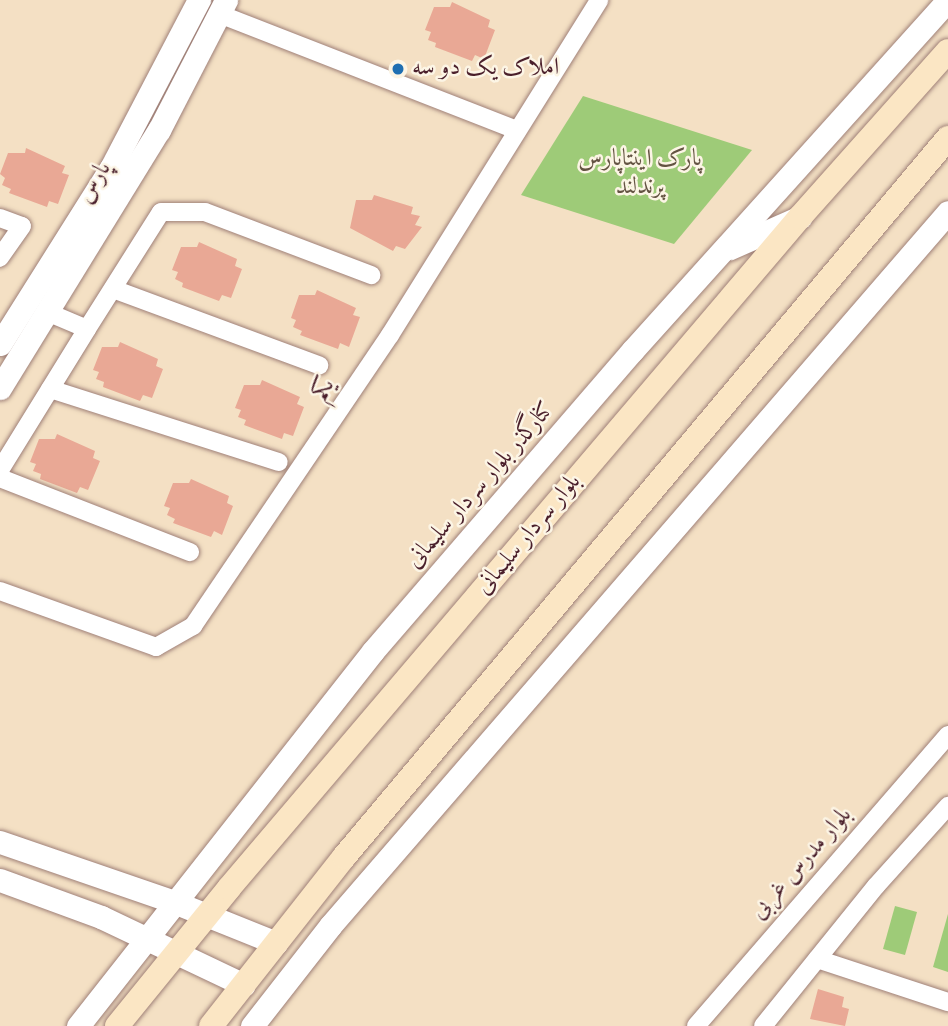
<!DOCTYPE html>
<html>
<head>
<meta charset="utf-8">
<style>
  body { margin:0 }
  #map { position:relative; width:948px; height:1026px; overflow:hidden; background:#f4e0c4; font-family:"Sorts Mill Goudy",Amiri,serif }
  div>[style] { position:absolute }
  .green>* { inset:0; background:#9ecb78 }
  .building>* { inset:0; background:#e9a895 }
  .roads { filter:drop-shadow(0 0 2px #9f8078) drop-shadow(0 0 2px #9f8078) }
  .minor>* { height:18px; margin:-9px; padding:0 9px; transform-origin:9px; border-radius:9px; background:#fff }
  .tertiary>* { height:23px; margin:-11.5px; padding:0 11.5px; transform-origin:11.5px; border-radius:11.5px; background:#fff }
  .secondary>* { height:24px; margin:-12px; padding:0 12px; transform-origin:12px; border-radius:12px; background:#fbe6c4 }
  .dots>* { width:19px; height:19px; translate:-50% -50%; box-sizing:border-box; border:4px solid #fcf5e5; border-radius:50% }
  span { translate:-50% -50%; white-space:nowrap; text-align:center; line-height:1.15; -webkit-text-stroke:5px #fcf5e5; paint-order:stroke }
  .poi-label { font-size:24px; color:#4a1f2b }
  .left { translate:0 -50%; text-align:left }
  .park-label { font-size:24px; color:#635342 }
  .street-label { font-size:24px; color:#4a1f2b }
</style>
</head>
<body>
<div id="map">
  <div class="green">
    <i style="clip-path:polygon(583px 96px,752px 150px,674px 244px,521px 195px)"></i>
    <i style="clip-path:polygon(895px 906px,917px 912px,905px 955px,883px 949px)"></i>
    <i style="clip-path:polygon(948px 914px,948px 972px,933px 967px)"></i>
  </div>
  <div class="building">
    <i style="clip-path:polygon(452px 2px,490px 20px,488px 27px,495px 30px,484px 59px,475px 55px,472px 61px,435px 47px,436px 43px,428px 40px,431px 32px,425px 30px,434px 7px,450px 7px)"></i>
    <i style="clip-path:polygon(26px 148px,65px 166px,62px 173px,69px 175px,58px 204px,49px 201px,47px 207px,9px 193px,11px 189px,2px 185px,5px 178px,0 174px,8px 153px,25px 153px)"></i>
    <i style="clip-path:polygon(374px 195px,413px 207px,411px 214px,420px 216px,415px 225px,422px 227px,405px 249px,396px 246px,393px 251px,350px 228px,356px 200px,372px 200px)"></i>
    <i style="clip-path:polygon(199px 242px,237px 259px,235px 266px,242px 269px,231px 298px,222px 295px,219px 301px,182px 287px,183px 283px,175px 279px,178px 272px,172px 270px,181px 247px,197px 247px)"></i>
    <i style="clip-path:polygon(317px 290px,356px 308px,353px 315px,360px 317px,349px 347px,340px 343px,338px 349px,300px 335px,302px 331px,293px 327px,296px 320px,291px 318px,299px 295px,315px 295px)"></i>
    <i style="clip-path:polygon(120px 342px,158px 359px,156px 366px,163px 369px,152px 398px,143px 395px,140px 401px,103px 387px,104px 382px,96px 379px,99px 372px,93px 370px,102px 347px,118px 347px)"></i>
    <i style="clip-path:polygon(262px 380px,300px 397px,297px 404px,304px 407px,293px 436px,284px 433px,282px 439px,244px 425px,246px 420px,238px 417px,241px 410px,235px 408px,244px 385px,260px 385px)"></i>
    <i style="clip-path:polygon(57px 434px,95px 451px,93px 458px,100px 461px,88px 490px,80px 487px,77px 493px,40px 479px,41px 474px,33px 471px,36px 464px,30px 462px,39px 439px,55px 439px)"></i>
    <i style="clip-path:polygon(191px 479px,229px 496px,227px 503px,233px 506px,222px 535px,214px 531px,211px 537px,173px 523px,175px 519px,167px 515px,170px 508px,164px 506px,173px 483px,189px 483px)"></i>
    <i style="clip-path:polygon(818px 989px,844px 997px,842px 1007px,849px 1009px,845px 1026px,810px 1019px)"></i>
  </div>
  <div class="roads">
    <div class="minor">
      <i style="left:219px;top:14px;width:320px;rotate:21.3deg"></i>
      <i style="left:0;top:218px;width:23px;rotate:20deg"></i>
      <i style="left:22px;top:226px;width:39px;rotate:125deg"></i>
      <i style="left:113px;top:289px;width:220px;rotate:20.3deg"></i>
      <i style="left:47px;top:312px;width:43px;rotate:23deg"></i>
      <i style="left:87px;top:329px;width:138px;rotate:-57.7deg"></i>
      <i style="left:161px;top:212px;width:44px"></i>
      <i style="left:205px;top:212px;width:178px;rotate:20.8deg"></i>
      <i style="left:50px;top:389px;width:240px;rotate:17.7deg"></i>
      <i style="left:0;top:470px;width:166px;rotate:-58.3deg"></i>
      <i style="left:0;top:478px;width:204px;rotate:21.3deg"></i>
      <i style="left:0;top:591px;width:166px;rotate:19.7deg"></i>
      <i style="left:156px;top:647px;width:43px;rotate:-29.6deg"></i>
      <i style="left:193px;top:626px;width:351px;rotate:-55.9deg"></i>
      <i style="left:390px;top:335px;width:395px;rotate:-58deg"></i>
      <i style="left:817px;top:959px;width:138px;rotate:18.2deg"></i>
      <i style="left:696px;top:1026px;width:385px;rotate:-49.1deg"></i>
      <i style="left:763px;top:1026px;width:180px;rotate:-51.1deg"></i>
      <i style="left:876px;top:886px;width:108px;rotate:-48deg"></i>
    </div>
    <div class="tertiary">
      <i style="left:730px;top:248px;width:77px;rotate:-23.9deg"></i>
      <i style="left:0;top:344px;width:208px;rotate:-57.8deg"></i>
      <i style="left:111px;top:168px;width:190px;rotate:-62.4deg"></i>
      <i style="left:0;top:388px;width:303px;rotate:-58.4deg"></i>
      <i style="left:159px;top:130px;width:146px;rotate:-62.7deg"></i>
      <i style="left:0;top:842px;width:184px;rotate:19deg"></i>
      <i style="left:174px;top:902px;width:110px;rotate:21.9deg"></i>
      <i style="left:0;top:880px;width:108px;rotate:20.1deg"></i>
      <i style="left:101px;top:917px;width:158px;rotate:25.4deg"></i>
      <i style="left:78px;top:1026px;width:477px;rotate:-51.8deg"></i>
      <i style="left:373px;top:651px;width:396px;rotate:-49.2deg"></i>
      <i style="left:632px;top:351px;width:472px;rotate:-48deg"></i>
      <i style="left:252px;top:1026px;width:127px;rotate:-52deg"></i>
      <i style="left:330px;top:926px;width:944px;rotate:-49.12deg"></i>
    </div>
    <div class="secondary">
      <i style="left:117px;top:1026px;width:178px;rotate:-50.9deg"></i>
      <i style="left:229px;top:888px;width:881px;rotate:-49.6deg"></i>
      <i style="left:800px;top:217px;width:222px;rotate:-48.3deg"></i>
      <i style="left:211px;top:1026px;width:215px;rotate:-51.8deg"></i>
      <i style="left:344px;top:857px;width:939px;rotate:-49.97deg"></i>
    </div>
  </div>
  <div class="dots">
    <i style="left:398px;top:69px;background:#1f6fb2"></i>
  </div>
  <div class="poi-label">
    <span class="left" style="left:412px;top:69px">املاک یک دو سه</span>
  </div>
  <div class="park-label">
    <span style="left:640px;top:174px">پارک اینتاپارس<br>پرندلند</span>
  </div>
  <div class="street-label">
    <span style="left:95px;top:183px;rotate:-59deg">پارس</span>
    <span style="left:324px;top:390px;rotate:-56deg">یکم</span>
    <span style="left:481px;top:486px;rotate:-49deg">کنارگذر بلوار سردار سلیمانی</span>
    <span style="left:529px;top:535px;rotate:-50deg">بلوار سردار سلیمانی</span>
    <span style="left:802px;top:864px;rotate:-49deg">بلوار مدرس غربی</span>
  </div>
</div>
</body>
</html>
